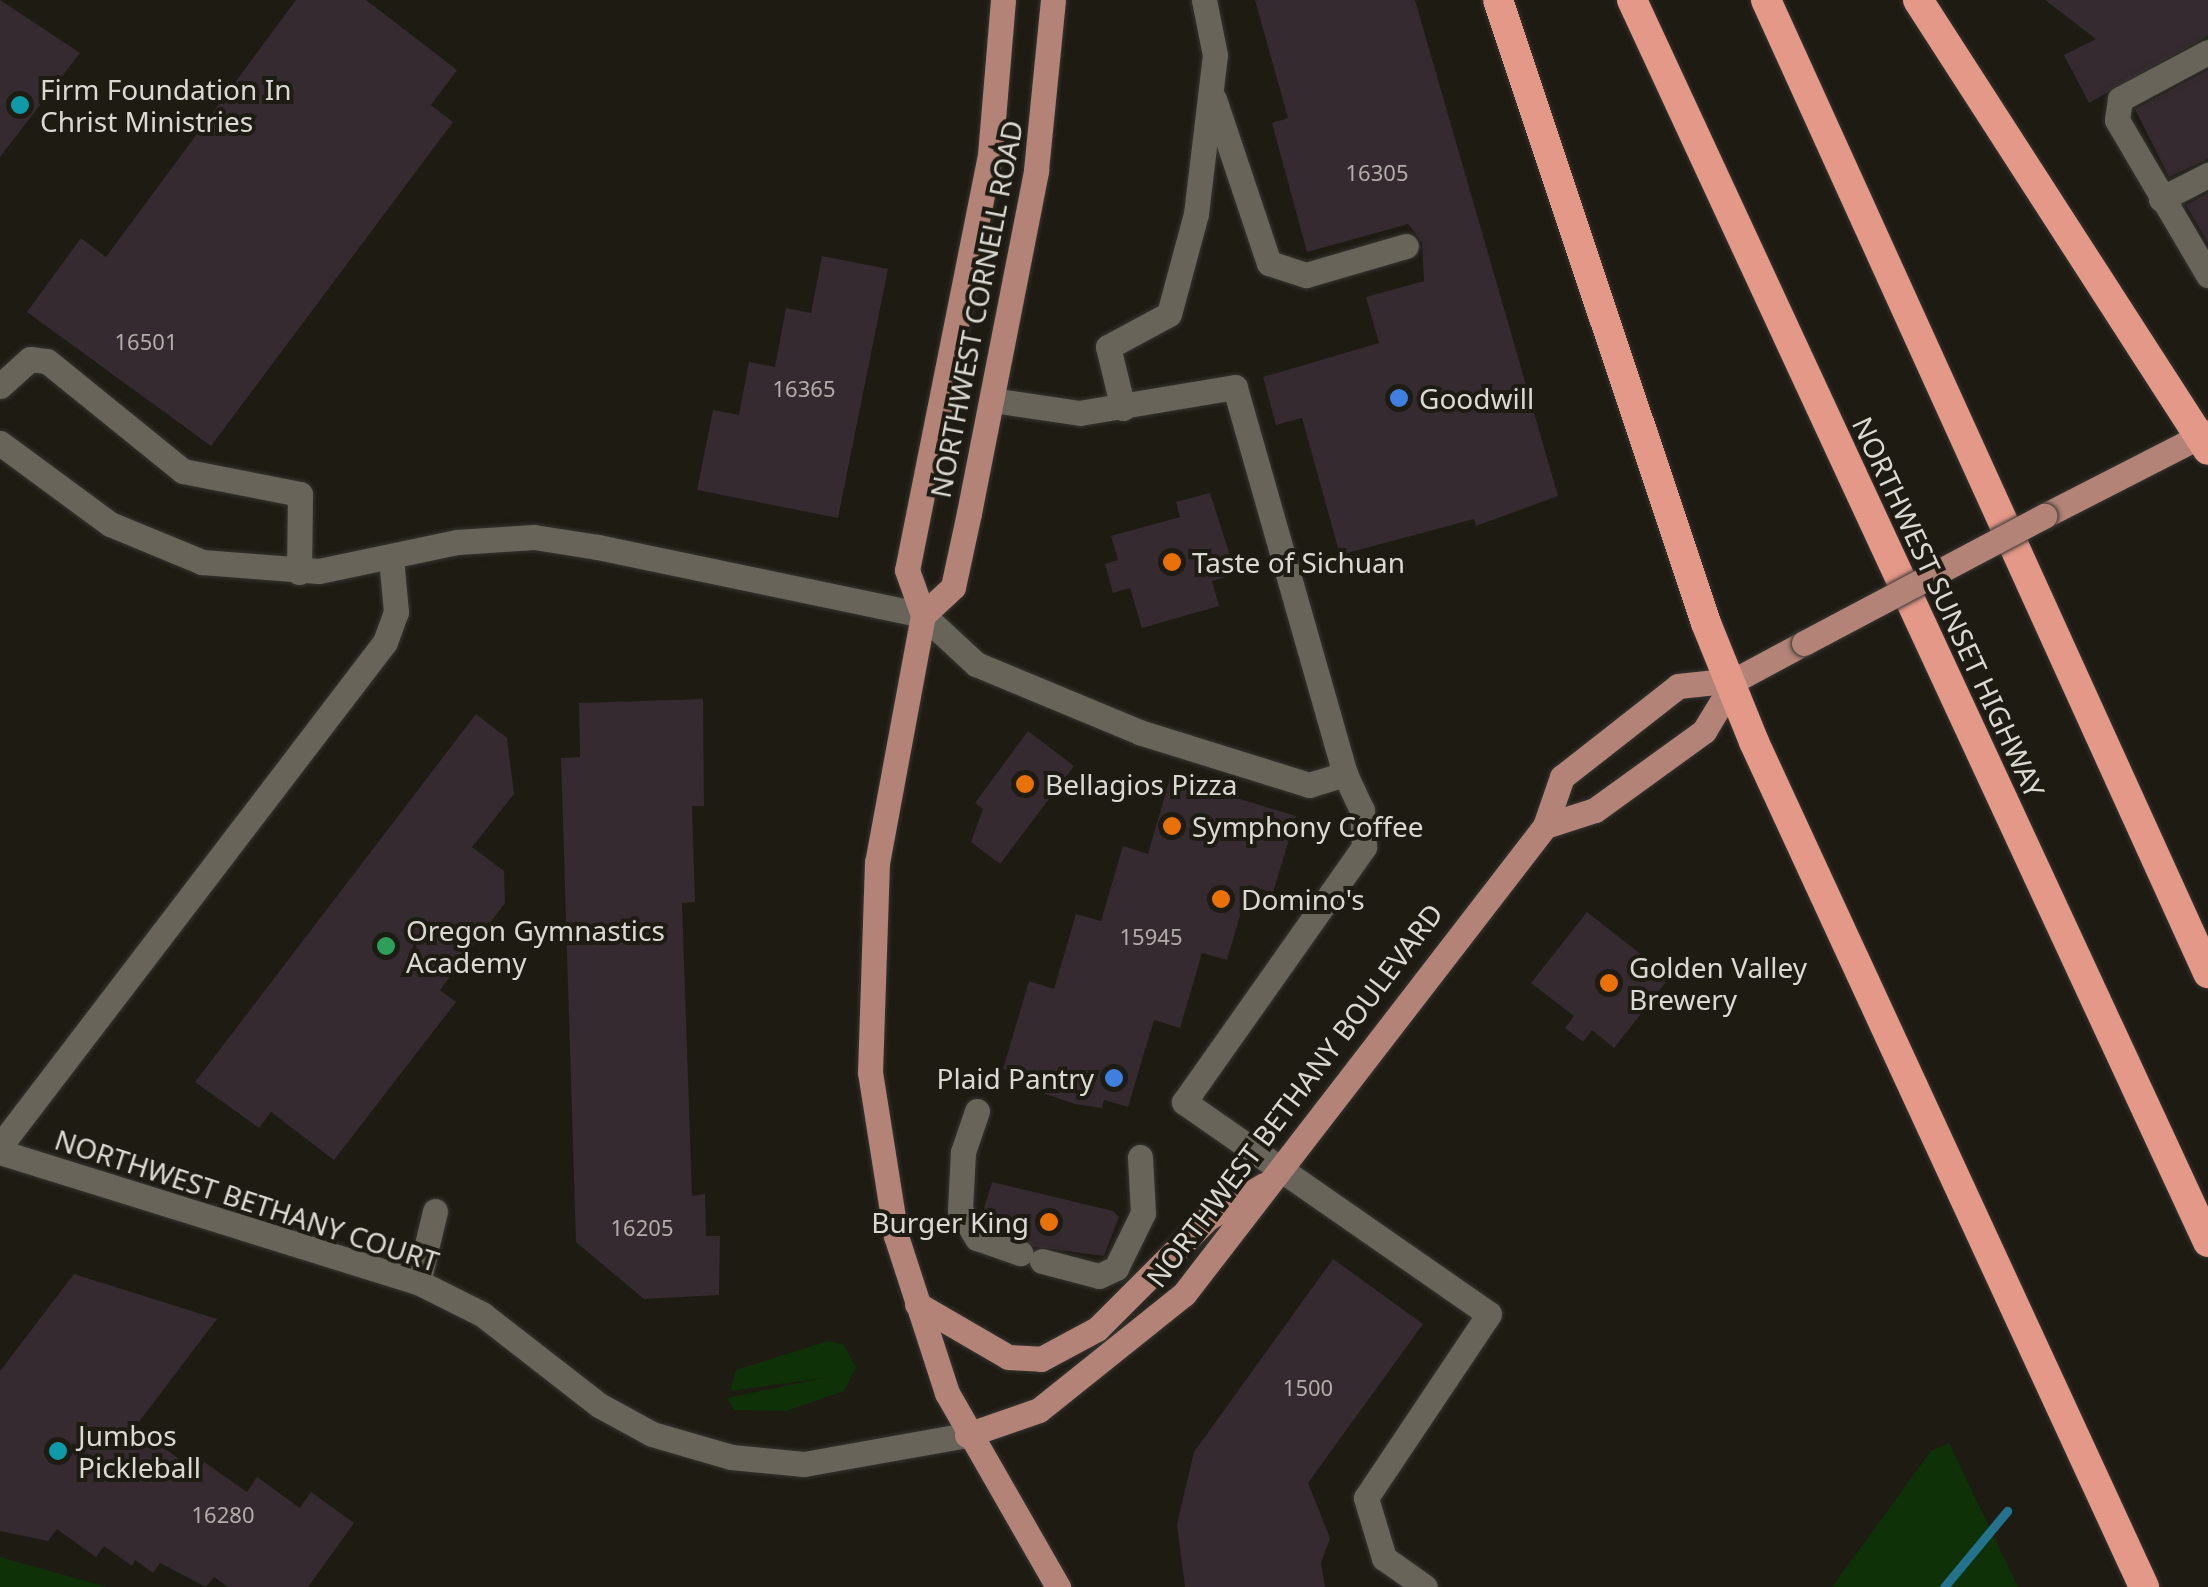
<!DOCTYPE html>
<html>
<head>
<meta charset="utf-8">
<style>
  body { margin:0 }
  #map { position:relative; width:2208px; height:1587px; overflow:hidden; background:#1e1b13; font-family:"Noto Sans",sans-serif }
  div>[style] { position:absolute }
  .green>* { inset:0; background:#0e3107 }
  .stream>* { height:9px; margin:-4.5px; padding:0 4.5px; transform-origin:4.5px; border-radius:4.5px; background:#25728c }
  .building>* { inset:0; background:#342a2f }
  .roads { filter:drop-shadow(0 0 2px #363430) drop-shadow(0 0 2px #363430) }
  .minor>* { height:25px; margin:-12.5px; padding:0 12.5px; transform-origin:12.5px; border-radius:12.5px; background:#68645a }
  .major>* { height:25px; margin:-12.5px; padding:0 12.5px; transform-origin:12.5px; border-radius:12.5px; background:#b28376 }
  .highway>* { height:30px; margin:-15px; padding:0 15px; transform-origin:15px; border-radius:15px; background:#e49888 }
  .bridges { filter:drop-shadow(0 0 2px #363430) drop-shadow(0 0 2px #363430) }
  .major-bridge>* { height:25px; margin:-12.5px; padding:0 12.5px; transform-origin:12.5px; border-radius:12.5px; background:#b28376 }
  .dots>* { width:28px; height:28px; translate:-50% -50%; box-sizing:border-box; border:5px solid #1e1b13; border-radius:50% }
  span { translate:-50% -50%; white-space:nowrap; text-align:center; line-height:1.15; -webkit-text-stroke:8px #1e1b13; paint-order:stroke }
  .number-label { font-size:22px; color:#b1adaa }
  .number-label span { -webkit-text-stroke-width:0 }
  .poi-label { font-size:28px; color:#dbd9d3 }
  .left { translate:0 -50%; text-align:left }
  .right { translate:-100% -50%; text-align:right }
  .street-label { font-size:28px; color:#dbd9d3 }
</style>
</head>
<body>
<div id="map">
  <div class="green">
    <i style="clip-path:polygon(828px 1341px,843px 1344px,856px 1367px,844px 1391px,786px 1411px,734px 1410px,727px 1398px,823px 1378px,730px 1391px,736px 1370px)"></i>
    <i style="clip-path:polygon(1949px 1443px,2018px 1587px,1832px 1587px,1931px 1451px)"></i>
    <i style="clip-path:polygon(0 1557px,107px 1587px,0 1587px)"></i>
  </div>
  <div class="stream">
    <i style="left:1944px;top:1587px;width:99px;rotate:-50.3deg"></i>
  </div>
  <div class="building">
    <i style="clip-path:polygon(0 0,80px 53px,0 157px)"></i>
    <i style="clip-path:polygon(296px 0,366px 0,457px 70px,431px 105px,453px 122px,211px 446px,27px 312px,81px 238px,106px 257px)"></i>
    <i style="clip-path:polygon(1255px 0,1415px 0,1558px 496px,1476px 526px,1474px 519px,1340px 555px,1302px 418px,1276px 425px,1263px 377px,1379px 343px,1366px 297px,1424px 281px,1422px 242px,1408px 224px,1307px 252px,1272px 123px,1288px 118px)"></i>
    <i style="clip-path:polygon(2045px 0,2208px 0,2208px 36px,2089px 103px,2064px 55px,2096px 39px)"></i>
    <i style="clip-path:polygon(2208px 70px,2208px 159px,2169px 177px,2135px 109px)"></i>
    <i style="clip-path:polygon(2208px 193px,2208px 243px,2186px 205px)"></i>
    <i style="clip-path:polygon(822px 256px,888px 269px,838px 518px,697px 490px,713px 410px,739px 415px,749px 362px,775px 367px,786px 308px,811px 313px)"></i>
    <i style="clip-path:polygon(1210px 493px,1236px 574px,1212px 581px,1219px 606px,1142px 628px,1130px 588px,1113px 593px,1105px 564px,1118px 560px,1111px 536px,1180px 517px,1176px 502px)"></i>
    <i style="clip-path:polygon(703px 699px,704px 806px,692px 806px,695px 902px,682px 903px,692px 1196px,705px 1194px,706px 1236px,720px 1236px,719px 1295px,644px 1299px,576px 1242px,561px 758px,580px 757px,579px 703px)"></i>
    <i style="clip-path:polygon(476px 714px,507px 738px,514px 794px,472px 847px,504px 871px,505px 903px,440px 990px,456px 1002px,334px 1160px,271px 1112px,259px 1128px,195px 1082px)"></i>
    <i style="clip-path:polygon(1028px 731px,1074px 766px,1000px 864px,971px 842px,983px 809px,975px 803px)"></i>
    <i style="clip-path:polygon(1170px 778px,1296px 816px,1273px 893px,1249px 885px,1227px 960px,1202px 953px,1180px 1028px,1154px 1020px,1128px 1107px,1104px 1100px,1102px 1108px,1075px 1104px,1025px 1087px,1028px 1077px,1003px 1069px,1029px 981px,1054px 989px,1076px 914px,1101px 921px,1123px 846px,1148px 854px)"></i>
    <i style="clip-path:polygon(1587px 912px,1670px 977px,1614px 1048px,1592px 1030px,1583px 1042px,1565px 1028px,1574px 1016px,1531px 983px)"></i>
    <i style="clip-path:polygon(992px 1182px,1113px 1211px,1119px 1217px,1104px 1256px,1035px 1247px,988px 1225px,982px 1215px)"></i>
    <i style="clip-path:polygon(1333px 1259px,1423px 1324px,1308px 1483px,1330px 1538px,1321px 1563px,1325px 1587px,1185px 1587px,1177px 1524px,1194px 1452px)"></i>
    <i style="clip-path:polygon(74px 1274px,217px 1319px,135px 1427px,197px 1472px,204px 1462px,247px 1492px,257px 1477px,300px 1508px,311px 1492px,354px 1523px,308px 1587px,228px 1587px,214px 1577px,206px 1587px,160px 1563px,153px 1573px,135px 1560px,132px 1566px,104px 1546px,96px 1557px,57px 1529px,48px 1541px,0 1531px,0 1371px)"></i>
  </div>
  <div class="roads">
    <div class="minor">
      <i style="left:2208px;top:52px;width:100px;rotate:151.9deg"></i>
      <i style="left:2120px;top:99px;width:21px;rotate:98deg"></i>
      <i style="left:2117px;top:120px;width:180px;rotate:59.6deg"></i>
      <i style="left:1214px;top:99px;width:173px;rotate:71.5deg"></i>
      <i style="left:1269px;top:263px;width:39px;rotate:18deg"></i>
      <i style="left:1306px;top:275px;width:104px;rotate:-16.2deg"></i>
      <i style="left:2161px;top:199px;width:53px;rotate:-27.1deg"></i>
      <i style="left:0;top:386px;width:40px;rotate:-42deg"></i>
      <i style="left:30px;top:359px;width:17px;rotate:7deg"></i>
      <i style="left:47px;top:361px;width:175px;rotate:39deg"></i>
      <i style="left:183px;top:471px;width:119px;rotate:11.1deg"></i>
      <i style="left:300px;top:494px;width:78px;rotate:90.7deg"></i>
      <i style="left:1123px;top:408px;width:63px;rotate:-103.8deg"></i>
      <i style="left:1108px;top:347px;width:69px;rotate:-28.4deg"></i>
      <i style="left:1169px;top:314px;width:104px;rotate:-74.9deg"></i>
      <i style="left:1196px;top:214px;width:160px;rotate:-83.2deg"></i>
      <i style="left:1215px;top:55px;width:56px;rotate:-101.3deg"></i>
      <i style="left:0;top:443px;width:137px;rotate:36.4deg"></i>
      <i style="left:110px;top:524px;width:100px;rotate:22.4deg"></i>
      <i style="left:202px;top:562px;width:117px;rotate:4.4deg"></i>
      <i style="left:319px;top:571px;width:141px;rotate:-11.9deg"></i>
      <i style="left:457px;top:542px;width:77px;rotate:-3.7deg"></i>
      <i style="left:534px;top:537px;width:65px;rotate:8.9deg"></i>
      <i style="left:598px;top:547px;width:332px;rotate:11.8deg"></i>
      <i style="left:923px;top:615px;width:72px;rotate:42.8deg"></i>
      <i style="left:976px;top:664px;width:177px;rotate:22.6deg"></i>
      <i style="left:1139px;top:732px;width:178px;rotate:17.3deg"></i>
      <i style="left:1309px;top:785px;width:38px;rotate:-17deg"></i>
      <i style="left:1345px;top:774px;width:402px;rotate:-105.9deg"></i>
      <i style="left:1235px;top:387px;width:157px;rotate:170.5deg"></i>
      <i style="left:1080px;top:413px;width:89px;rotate:-171.6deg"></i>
      <i style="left:1345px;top:774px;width:40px;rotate:65deg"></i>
      <i style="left:1362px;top:810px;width:37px;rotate:87deg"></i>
      <i style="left:1364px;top:847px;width:312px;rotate:125.2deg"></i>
      <i style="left:1184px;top:1102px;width:371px;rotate:34.8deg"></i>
      <i style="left:1489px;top:1314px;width:221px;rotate:123.8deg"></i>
      <i style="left:1366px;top:1498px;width:63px;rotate:73.3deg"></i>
      <i style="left:1384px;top:1558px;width:50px;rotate:35.3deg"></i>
      <i style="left:977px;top:1111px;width:43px;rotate:108.9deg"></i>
      <i style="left:963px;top:1152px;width:58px;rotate:93deg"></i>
      <i style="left:960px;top:1210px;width:33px;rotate:59deg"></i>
      <i style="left:977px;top:1238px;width:46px;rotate:19.2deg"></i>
      <i style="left:0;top:1146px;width:634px;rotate:-52.62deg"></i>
      <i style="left:385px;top:642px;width:32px;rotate:-70deg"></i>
      <i style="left:396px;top:612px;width:54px;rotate:-95.3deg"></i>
      <i style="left:0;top:1152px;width:438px;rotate:17.3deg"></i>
      <i style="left:418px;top:1282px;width:72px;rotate:26.6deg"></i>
      <i style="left:482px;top:1314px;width:148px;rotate:37.9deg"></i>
      <i style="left:599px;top:1405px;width:60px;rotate:28.7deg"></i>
      <i style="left:652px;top:1434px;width:82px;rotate:16.2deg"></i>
      <i style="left:731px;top:1457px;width:73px;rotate:5.5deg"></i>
      <i style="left:804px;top:1464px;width:166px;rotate:-10.1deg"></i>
      <i style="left:1042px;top:1261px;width:59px;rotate:14.7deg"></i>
      <i style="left:1099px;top:1276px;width:19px;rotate:-25deg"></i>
      <i style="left:1116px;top:1268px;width:61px;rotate:-63.9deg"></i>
      <i style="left:1143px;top:1213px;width:56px;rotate:-93.1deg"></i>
      <i style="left:418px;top:1282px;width:73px;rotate:-76.5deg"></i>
    </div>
    <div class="major">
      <i style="left:1003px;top:0;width:156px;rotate:94.8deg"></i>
      <i style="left:990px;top:155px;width:423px;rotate:101.3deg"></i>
      <i style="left:907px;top:570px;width:48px;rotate:70.4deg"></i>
      <i style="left:923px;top:615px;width:251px;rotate:100.5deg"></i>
      <i style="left:877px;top:862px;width:210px;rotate:91.9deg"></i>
      <i style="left:870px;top:1072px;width:166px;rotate:81deg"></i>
      <i style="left:896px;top:1236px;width:165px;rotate:72deg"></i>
      <i style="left:947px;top:1393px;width:224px;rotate:60.2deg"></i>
      <i style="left:2044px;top:516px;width:184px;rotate:-27.1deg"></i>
      <i style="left:923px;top:615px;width:41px;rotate:-43deg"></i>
      <i style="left:953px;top:587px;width:76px;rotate:-77.8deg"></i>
      <i style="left:969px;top:513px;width:349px;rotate:-78.9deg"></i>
      <i style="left:1036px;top:170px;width:171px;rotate:-84.3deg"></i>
      <i style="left:1545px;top:826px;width:52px;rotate:-17.7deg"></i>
      <i style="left:1595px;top:810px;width:135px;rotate:-35.9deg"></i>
      <i style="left:1704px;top:731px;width:60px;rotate:-58.7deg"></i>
      <i style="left:917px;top:1304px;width:105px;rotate:30.2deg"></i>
      <i style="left:1008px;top:1357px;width:33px;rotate:3deg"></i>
      <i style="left:1041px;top:1359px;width:64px;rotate:-28.2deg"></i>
      <i style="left:1097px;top:1329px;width:157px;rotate:-45deg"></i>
      <i style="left:1208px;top:1218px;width:65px;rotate:-30.5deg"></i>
      <i style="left:967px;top:1435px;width:76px;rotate:-19.1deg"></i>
      <i style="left:1039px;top:1410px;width:186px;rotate:-38.7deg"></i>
      <i style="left:1184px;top:1294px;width:591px;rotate:-52.35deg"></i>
      <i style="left:1545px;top:826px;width:52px;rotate:-70.9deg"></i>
      <i style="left:1562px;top:777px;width:147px;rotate:-38.1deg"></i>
      <i style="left:1678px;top:686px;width:57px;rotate:-6deg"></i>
      <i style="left:1735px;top:680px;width:78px;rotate:-28.2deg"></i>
    </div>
    <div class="highway">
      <i style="left:1498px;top:0;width:657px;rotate:71.54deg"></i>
      <i style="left:1706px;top:623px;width:128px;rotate:68deg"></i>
      <i style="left:1754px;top:742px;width:931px;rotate:65.22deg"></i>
      <i style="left:1632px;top:0;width:1369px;rotate:65.12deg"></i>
      <i style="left:1766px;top:0;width:1069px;rotate:65.57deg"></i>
      <i style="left:1918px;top:0;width:535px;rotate:57.2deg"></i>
    </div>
  </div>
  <div class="bridges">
    <div class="major-bridge">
      <i style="left:1804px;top:643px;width:272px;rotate:-27.9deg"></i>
    </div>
  </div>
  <div class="dots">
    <i style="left:20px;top:105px;background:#0f9aa8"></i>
    <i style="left:1399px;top:398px;background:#3f7fe0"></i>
    <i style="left:1172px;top:562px;background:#e8710a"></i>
    <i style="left:1025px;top:784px;background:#e8710a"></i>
    <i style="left:1172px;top:826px;background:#e8710a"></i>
    <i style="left:1221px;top:899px;background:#e8710a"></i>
    <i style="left:386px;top:946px;background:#2e9e5b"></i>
    <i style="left:1609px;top:983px;background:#e8710a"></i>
    <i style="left:1114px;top:1078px;background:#3f7fe0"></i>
    <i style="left:1049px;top:1222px;background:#e8710a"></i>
    <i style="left:58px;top:1451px;background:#0f9aa8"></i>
  </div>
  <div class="number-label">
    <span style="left:1377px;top:173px">16305</span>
    <span style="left:146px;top:342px">16501</span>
    <span style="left:804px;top:389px">16365</span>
    <span style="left:1151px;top:937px">15945</span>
    <span style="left:642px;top:1228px">16205</span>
    <span style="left:1308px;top:1388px">1500</span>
    <span style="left:223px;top:1515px">16280</span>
  </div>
  <div class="poi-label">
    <span class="left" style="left:40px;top:105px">Firm Foundation In<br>Christ Ministries</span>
    <span class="left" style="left:1419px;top:398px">Goodwill</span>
    <span class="left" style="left:1192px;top:562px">Taste of Sichuan</span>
    <span class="left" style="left:1045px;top:784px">Bellagios Pizza</span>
    <span class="left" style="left:1192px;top:826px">Symphony Coffee</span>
    <span class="left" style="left:1241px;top:899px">Domino's</span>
    <span class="left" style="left:406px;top:946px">Oregon Gymnastics<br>Academy</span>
    <span class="left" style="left:1629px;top:983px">Golden Valley<br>Brewery</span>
    <span class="right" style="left:1094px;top:1078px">Plaid Pantry</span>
    <span class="right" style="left:1029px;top:1222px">Burger King</span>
    <span class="left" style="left:78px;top:1451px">Jumbos<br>Pickleball</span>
  </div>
  <div class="street-label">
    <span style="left:976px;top:309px;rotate:-79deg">NORTHWEST CORNELL ROAD</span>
    <span style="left:1949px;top:607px;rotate:65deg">NORTHWEST SUNSET HIGHWAY</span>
    <span style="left:1294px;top:1095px;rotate:-53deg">NORTHWEST BETHANY BOULEVARD</span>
    <span style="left:247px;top:1200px;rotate:18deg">NORTHWEST BETHANY COURT</span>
  </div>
</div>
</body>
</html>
